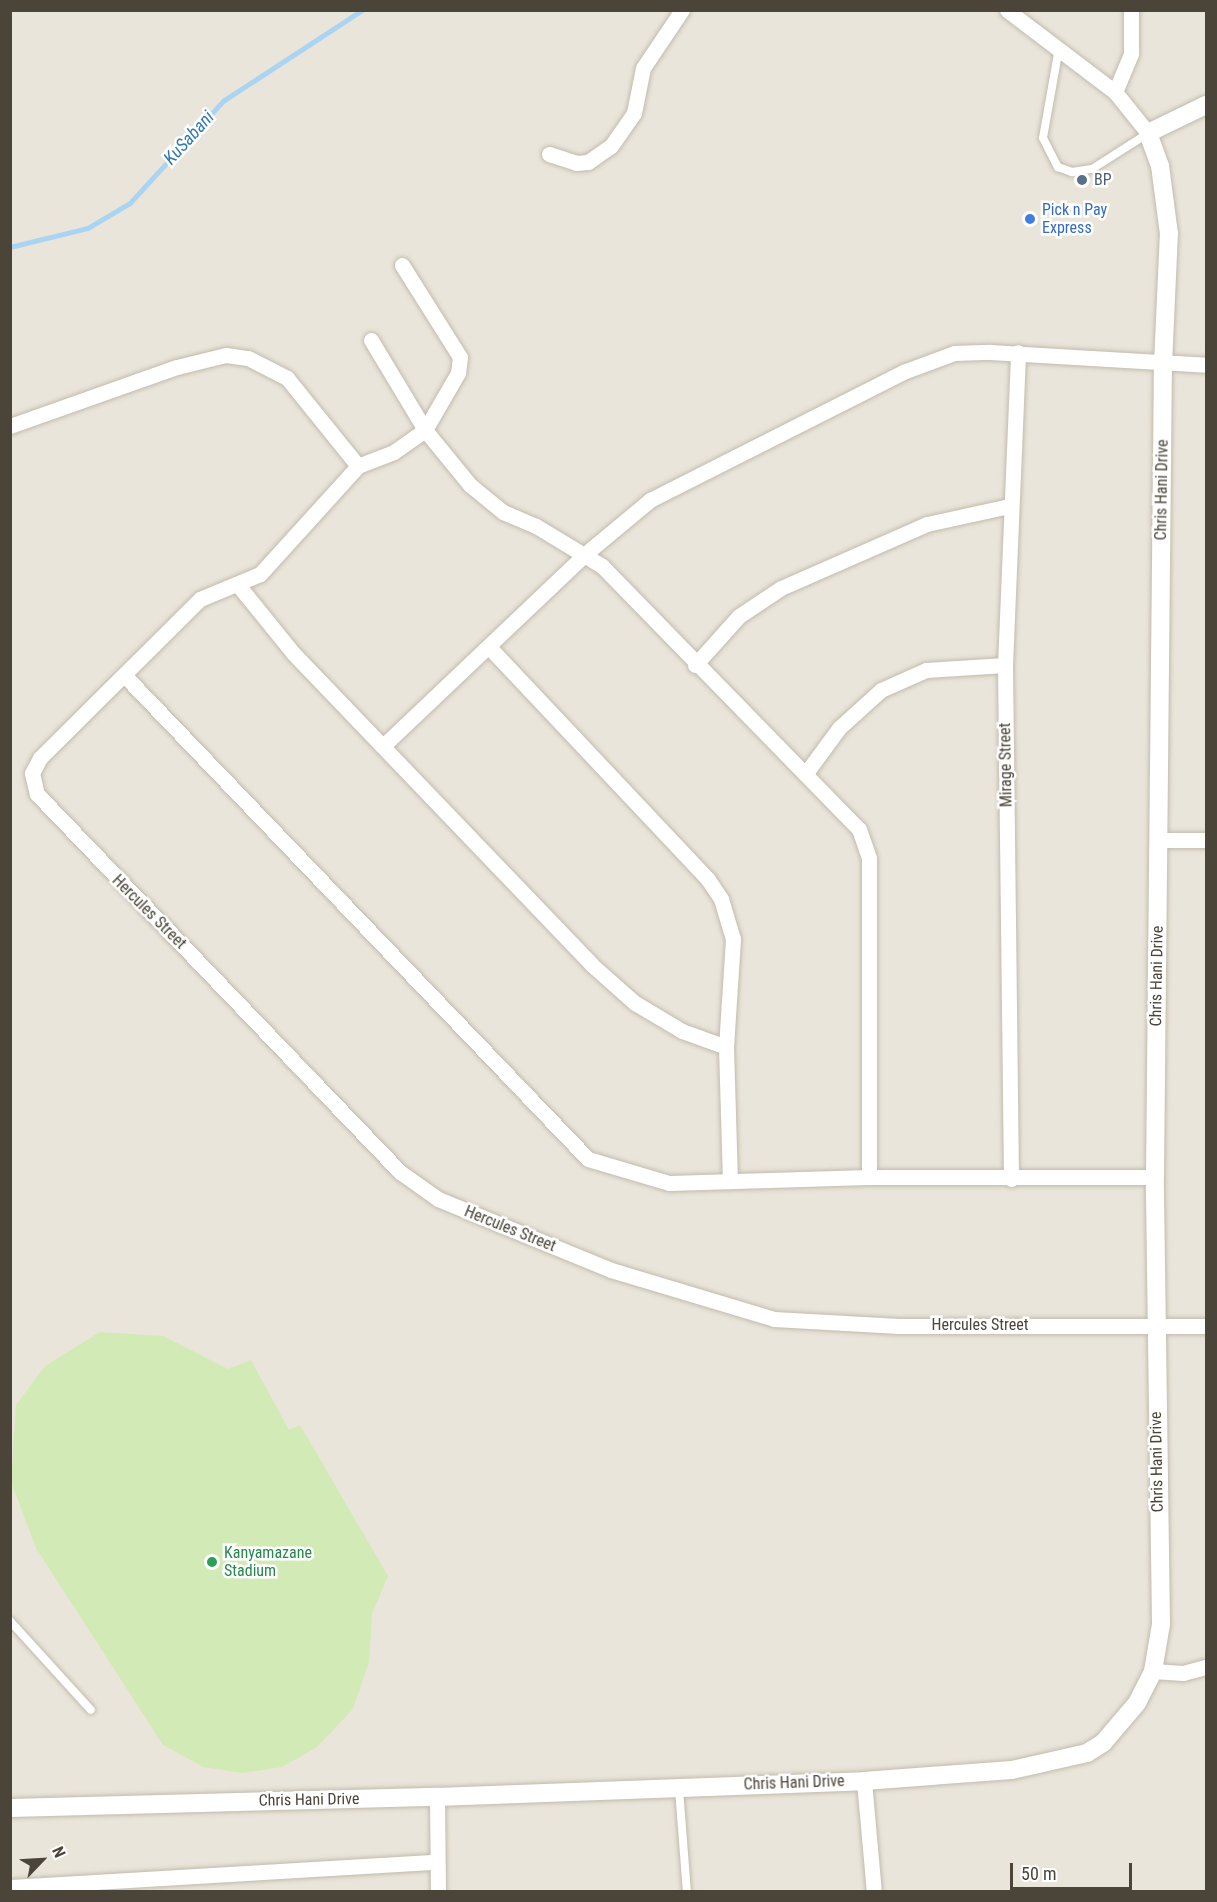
<!DOCTYPE html>
<html>
<head>
<meta charset="utf-8">
<style>
  body { margin:0 }
  #map { position:relative; width:1217px; height:1902px; overflow:hidden; background:#f6f3ec; font-family:"Roboto Condensed",sans-serif }
  div>[style] { position:absolute }
  .residential>* { inset:0; background:#eae5da }
  .green>* { inset:0; background:#d2eab5 }
  .stream>* { height:4.5px; margin:-2.25px; padding:0 2.25px; transform-origin:2.25px; border-radius:2.25px; background:#a9d4f2 }
  .roads { filter:drop-shadow(0 0 2px #c2bbae) drop-shadow(0 0 2px #c2bbae) }
  .service>* { height:8px; margin:-4px; padding:0 4px; transform-origin:4px; border-radius:4px; background:#fff }
  .minor>* { height:15px; margin:-7.5px; padding:0 7.5px; transform-origin:7.5px; border-radius:7.5px; background:#fff }
  .tertiary>* { height:18px; margin:-9px; padding:0 9px; transform-origin:9px; border-radius:9px; background:#fff }
  .dots>* { width:16px; height:16px; translate:-50% -50%; box-sizing:border-box; border:3px solid #fff; border-radius:50% }
  span { translate:-50% -50%; white-space:nowrap; text-align:center; line-height:1.15; -webkit-text-stroke:5px #fff; paint-order:stroke }
  .service-label { font-size:16px; color:#4e5e75 }
  .left { translate:0 -50%; text-align:left }
  .shop-label { font-size:16px; color:#366cbe }
  .street-label { font-size:16px; color:#4b4439 }
  .leisure-label { font-size:16px; color:#27864d }
  .water-label { font-size:18px; color:#2e7ab2; font-style:italic }
  .frame { position:absolute; inset:0; border:12px solid #4b4439; pointer-events:none }
  .north { position:absolute; left:12px; top:1830px; width:60px; height:60px; -webkit-text-stroke:4px #fff; paint-order:stroke; rotate:65deg; font-size:16px; font-weight:700; line-height:24px; text-align:center; color:#4b4439 }
  .north::after { content:''; display:block; margin:auto; width:21px; height:27px; background:#4b4439; clip-path:polygon(50% 0,100% 100%,50% 72%,0 100%) }
  .scale { position:absolute; left:1010px; top:1863px; width:122px; height:27px; box-sizing:border-box; border:3px solid #4b4439; border-top:0; padding-left:8px; font-size:18px; line-height:21px; white-space:nowrap; color:#4b4439; -webkit-text-stroke:4px #fff; paint-order:stroke }
</style>
</head>
<body>
<div id="map">
  <div class="residential">
    <i style="clip-path:polygon(11px 11px,1206px 11px,1206px 1891px,11px 1891px)"></i>
  </div>
  <div class="green">
    <i style="clip-path:polygon(100px 1332px,163px 1336px,228px 1369px,251px 1360px,289px 1430px,300px 1425px,388px 1576px,372px 1614px,369px 1662px,353px 1709px,317px 1747px,282px 1767px,242px 1773px,204px 1767px,163px 1745px,36px 1548px,11px 1482px,16px 1405px,45px 1366px)"></i>
  </div>
  <div class="stream">
    <i style="left:10px;top:247px;width:80px;rotate:-13.7deg"></i>
    <i style="left:88px;top:228px;width:49px;rotate:-30.8deg"></i>
    <i style="left:130px;top:203px;width:138px;rotate:-47.6deg"></i>
    <i style="left:223px;top:101px;width:166px;rotate:-33.2deg"></i>
  </div>
  <div class="roads">
    <div class="service">
      <i style="left:1059px;top:48px;width:91px;rotate:100.1deg"></i>
      <i style="left:1043px;top:138px;width:33px;rotate:63deg"></i>
      <i style="left:1058px;top:167px;width:15px;rotate:20deg"></i>
      <i style="left:1072px;top:172px;width:20px;rotate:-9deg"></i>
      <i style="left:1092px;top:169px;width:65px;rotate:-32.5deg"></i>
      <i style="left:10px;top:1621px;width:120px;rotate:47.7deg"></i>
      <i style="left:679px;top:1789px;width:103px;rotate:85.6deg"></i>
    </div>
    <div class="minor">
      <i style="left:1007px;top:10px;width:136px;rotate:37.2deg"></i>
      <i style="left:1115px;top:92px;width:53px;rotate:51.2deg"></i>
      <i style="left:1115px;top:92px;width:41px;rotate:-67.2deg"></i>
      <i style="left:1131px;top:54px;width:44px;rotate:-90deg"></i>
      <i style="left:549px;top:154px;width:28px;rotate:18deg"></i>
      <i style="left:576px;top:163px;width:12px;rotate:-5deg"></i>
      <i style="left:588px;top:162px;width:28px;rotate:-35deg"></i>
      <i style="left:611px;top:146px;width:40px;rotate:-55.1deg"></i>
      <i style="left:634px;top:113px;width:46px;rotate:-78.7deg"></i>
      <i style="left:643px;top:68px;width:70px;rotate:-56.1deg"></i>
      <i style="left:402px;top:265px;width:109px;rotate:57.8deg"></i>
      <i style="left:460px;top:357px;width:16px;rotate:97deg"></i>
      <i style="left:458px;top:373px;width:66px;rotate:120.1deg"></i>
      <i style="left:425px;top:430px;width:38px;rotate:145deg"></i>
      <i style="left:394px;top:452px;width:39px;rotate:159deg"></i>
      <i style="left:358px;top:466px;width:146px;rotate:132.2deg"></i>
      <i style="left:260px;top:574px;width:65px;rotate:157.4deg"></i>
      <i style="left:200px;top:599px;width:226px;rotate:135.2deg"></i>
      <i style="left:40px;top:758px;width:17px;rotate:118deg"></i>
      <i style="left:32px;top:773px;width:22px;rotate:77deg"></i>
      <i style="left:37px;top:794px;width:524px;rotate:46.16deg"></i>
      <i style="left:400px;top:1172px;width:47px;rotate:35.4deg"></i>
      <i style="left:438px;top:1199px;width:187px;rotate:22.3deg"></i>
      <i style="left:611px;top:1270px;width:170px;rotate:16.7deg"></i>
      <i style="left:774px;top:1319px;width:125px;rotate:3.2deg"></i>
      <i style="left:899px;top:1326px;width:307px"></i>
      <i style="left:371px;top:340px;width:105px;rotate:59deg"></i>
      <i style="left:425px;top:430px;width:71px;rotate:50.7deg"></i>
      <i style="left:470px;top:485px;width:43px;rotate:39.3deg"></i>
      <i style="left:503px;top:512px;width:36px;rotate:23deg"></i>
      <i style="left:536px;top:526px;width:77px;rotate:31.2deg"></i>
      <i style="left:602px;top:566px;width:368px;rotate:45.7deg"></i>
      <i style="left:859px;top:829px;width:31px;rotate:71deg"></i>
      <i style="left:869px;top:858px;width:319px;rotate:90deg"></i>
      <i style="left:10px;top:426px;width:177px;rotate:-19.5deg"></i>
      <i style="left:177px;top:367px;width:50px;rotate:-13.8deg"></i>
      <i style="left:226px;top:355px;width:22px;rotate:8deg"></i>
      <i style="left:248px;top:358px;width:44px;rotate:27.1deg"></i>
      <i style="left:287px;top:378px;width:113px;rotate:51.1deg"></i>
      <i style="left:238px;top:585px;width:87px;rotate:51deg"></i>
      <i style="left:293px;top:653px;width:432px;rotate:46.2deg"></i>
      <i style="left:592px;top:965px;width:57px;rotate:41.5deg"></i>
      <i style="left:635px;top:1003px;width:55px;rotate:30.8deg"></i>
      <i style="left:682px;top:1031px;width:47px;rotate:20deg"></i>
      <i style="left:489px;top:647px;width:318px;rotate:46.7deg"></i>
      <i style="left:707px;top:878px;width:25px;rotate:56deg"></i>
      <i style="left:721px;top:899px;width:42px;rotate:73.3deg"></i>
      <i style="left:733px;top:939px;width:108px;rotate:93.7deg"></i>
      <i style="left:726px;top:1047px;width:134px;rotate:88.3deg"></i>
      <i style="left:695px;top:665px;width:66px;rotate:-48.1deg"></i>
      <i style="left:739px;top:616px;width:50px;rotate:-33.7deg"></i>
      <i style="left:781px;top:588px;width:159px;rotate:-23.7deg"></i>
      <i style="left:927px;top:524px;width:84px;rotate:-12.4deg"></i>
      <i style="left:124px;top:675px;width:670px;rotate:46.21deg"></i>
      <i style="left:588px;top:1159px;width:84px;rotate:16.5deg"></i>
      <i style="left:669px;top:1183px;width:200px;rotate:-1.7deg"></i>
      <i style="left:869px;top:1177px;width:286px"></i>
      <i style="left:383px;top:746px;width:277px;rotate:-43.5deg"></i>
      <i style="left:584px;top:555px;width:86px;rotate:-39.8deg"></i>
      <i style="left:650px;top:500px;width:284px;rotate:-26.8deg"></i>
      <i style="left:903px;top:372px;width:54px;rotate:-20.4deg"></i>
      <i style="left:954px;top:353px;width:36px;rotate:-2deg"></i>
      <i style="left:990px;top:352px;width:216px;rotate:3.4deg"></i>
      <i style="left:806px;top:773px;width:56px;rotate:-53.7deg"></i>
      <i style="left:839px;top:728px;width:57px;rotate:-42.1deg"></i>
      <i style="left:881px;top:690px;width:49px;rotate:-24deg"></i>
      <i style="left:926px;top:670px;width:79px;rotate:-3.6deg"></i>
      <i style="left:1159px;top:840px;width:47px"></i>
      <i style="left:1011px;top:1179px;width:514px;rotate:-90.67deg"></i>
      <i style="left:1005px;top:665px;width:313px;rotate:-87.6deg"></i>
      <i style="left:1153px;top:1671px;width:30px;rotate:4deg"></i>
      <i style="left:1183px;top:1673px;width:24px;rotate:-15deg"></i>
      <i style="left:864px;top:1781px;width:111px;rotate:84.9deg"></i>
      <i style="left:437px;top:1797px;width:95px;rotate:89.4deg"></i>
      <i style="left:10px;top:1887px;width:427px;rotate:-3.4deg"></i>
    </div>
    <div class="tertiary">
      <i style="left:10px;top:1808px;width:427px;rotate:-1.5deg"></i>
      <i style="left:437px;top:1797px;width:427px;rotate:-2.1deg"></i>
      <i style="left:864px;top:1781px;width:148px;rotate:-4.3deg"></i>
      <i style="left:1012px;top:1770px;width:77px;rotate:-12.8deg"></i>
      <i style="left:1087px;top:1753px;width:19px;rotate:-32deg"></i>
      <i style="left:1103px;top:1743px;width:52px;rotate:-49.6deg"></i>
      <i style="left:1137px;top:1703px;width:36px;rotate:-63deg"></i>
      <i style="left:1153px;top:1671px;width:48px;rotate:-80.3deg"></i>
      <i style="left:1161px;top:1624px;width:447px;rotate:-90.8deg"></i>
      <i style="left:1155px;top:1177px;width:813px;rotate:-89.44deg"></i>
      <i style="left:1163px;top:364px;width:130px;rotate:-87.4deg"></i>
      <i style="left:1169px;top:234px;width:69px;rotate:-97.5deg"></i>
      <i style="left:1160px;top:166px;width:35px;rotate:-110deg"></i>
      <i style="left:1148px;top:133px;width:64px;rotate:-25.8deg"></i>
    </div>
  </div>
  <div class="dots">
    <i style="left:1082px;top:180px;background:#5c6f8a"></i>
    <i style="left:1030px;top:219px;background:#3f7fe0"></i>
    <i style="left:212px;top:1562px;background:#2e9e5b"></i>
  </div>
  <div class="service-label">
    <span class="left" style="left:1094px;top:180px">BP</span>
  </div>
  <div class="shop-label">
    <span class="left" style="left:1042px;top:219px">Pick n Pay<br>Express</span>
  </div>
  <div class="street-label">
    <span style="left:1162px;top:490px;rotate:-89deg">Chris Hani Drive</span>
    <span style="left:1006px;top:765px;rotate:-91deg">Mirage Street</span>
    <span style="left:149px;top:912px;rotate:45deg">Hercules Street</span>
    <span style="left:1157px;top:976px;rotate:-89deg">Chris Hani Drive</span>
    <span style="left:510px;top:1229px;rotate:22deg">Hercules Street</span>
    <span style="left:980px;top:1325px">Hercules Street</span>
    <span style="left:1157px;top:1462px;rotate:-91deg">Chris Hani Drive</span>
    <span style="left:794px;top:1783px;rotate:-2deg">Chris Hani Drive</span>
    <span style="left:309px;top:1800px;rotate:-1deg">Chris Hani Drive</span>
  </div>
  <div class="leisure-label">
    <span class="left" style="left:224px;top:1562px">Kanyamazane<br>Stadium</span>
  </div>
  <div class="water-label">
    <span style="left:189px;top:138px;rotate:-48deg">KuSabani</span>
  </div>
  <div class="frame"></div>
  <div class="north">N</div>
  <div class="scale">50 m</div>
</div>
</body>
</html>
